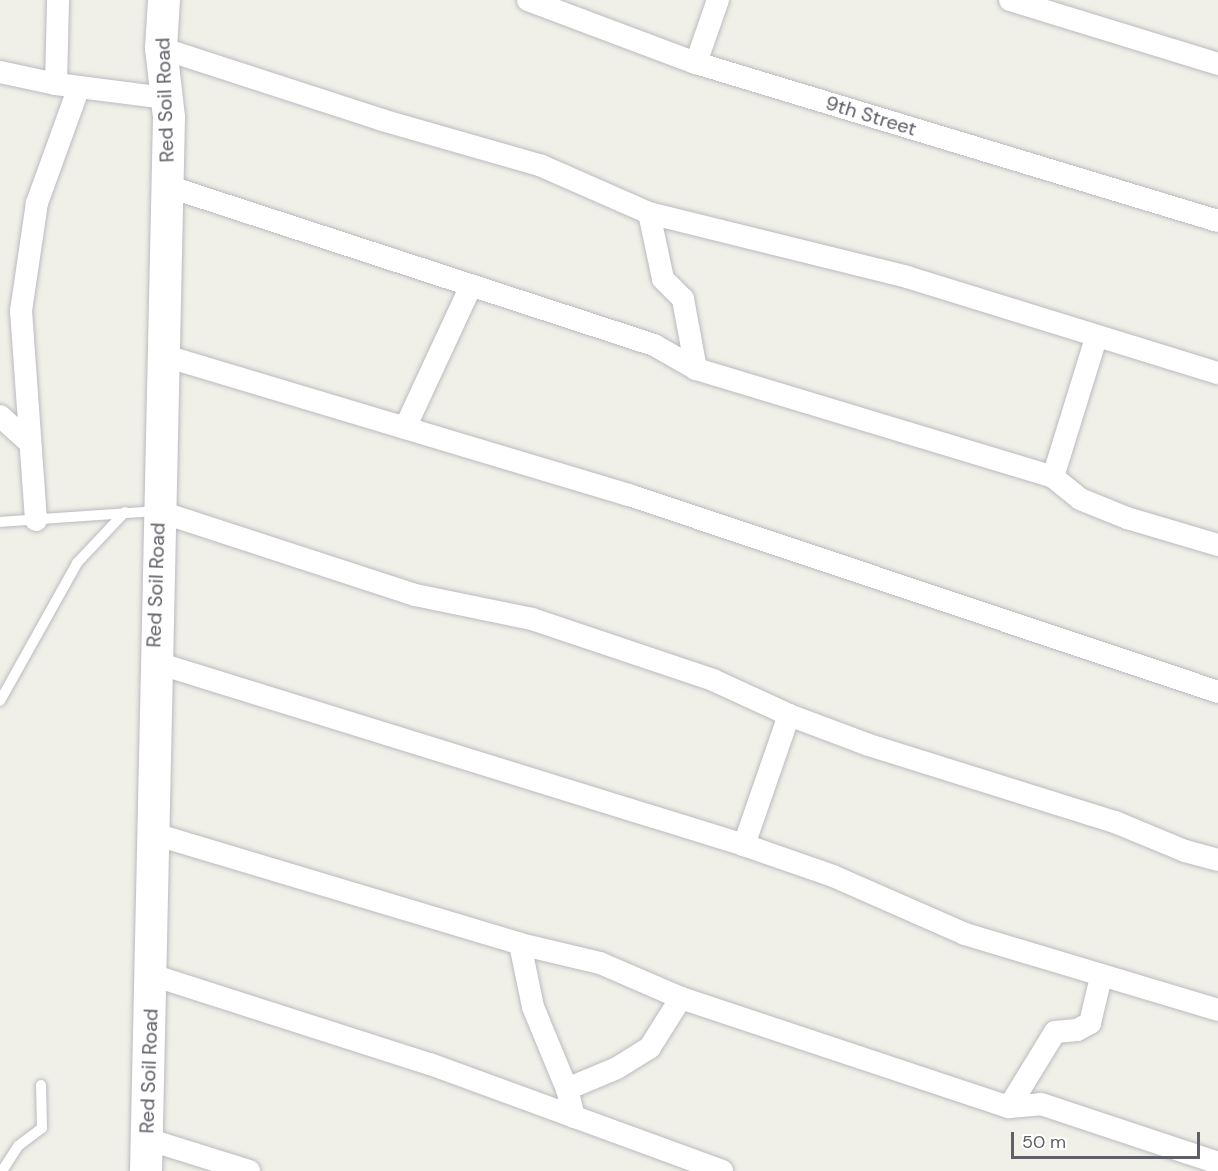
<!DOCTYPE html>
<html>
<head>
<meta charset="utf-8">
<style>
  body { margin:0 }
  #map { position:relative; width:1218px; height:1171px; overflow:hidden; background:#f0f0e8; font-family:"DM Sans",sans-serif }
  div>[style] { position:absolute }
  .roads { filter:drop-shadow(0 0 2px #babac0) drop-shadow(0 0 2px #babac0) }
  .lane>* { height:10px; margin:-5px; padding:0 5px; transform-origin:5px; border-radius:5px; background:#fff }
  .street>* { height:22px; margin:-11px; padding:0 11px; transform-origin:11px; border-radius:11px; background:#fff }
  .secondary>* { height:32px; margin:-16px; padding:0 16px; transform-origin:16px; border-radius:16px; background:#fff }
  span { translate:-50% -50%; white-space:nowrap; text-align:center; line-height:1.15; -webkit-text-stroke:4.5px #fff; paint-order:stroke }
  .street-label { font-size:20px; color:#5f6067 }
  .scale { position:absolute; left:1011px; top:1132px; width:189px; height:27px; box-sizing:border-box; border:3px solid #5f6067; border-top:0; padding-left:8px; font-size:18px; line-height:21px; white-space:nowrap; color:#5f6067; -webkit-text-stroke:4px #fff; paint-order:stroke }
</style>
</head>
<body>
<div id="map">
  <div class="roads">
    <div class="lane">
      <i style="left:0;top:522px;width:158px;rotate:-4deg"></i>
      <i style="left:0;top:701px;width:158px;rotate:-60.8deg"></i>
      <i style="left:77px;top:563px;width:70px;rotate:-46.7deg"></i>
      <i style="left:2px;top:1171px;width:30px;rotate:-57deg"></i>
      <i style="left:18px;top:1146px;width:30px;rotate:-37deg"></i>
      <i style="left:42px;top:1128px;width:43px;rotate:-91.3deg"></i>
    </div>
    <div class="street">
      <i style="left:528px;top:0;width:179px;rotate:20.6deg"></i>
      <i style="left:696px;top:63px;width:545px;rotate:16.84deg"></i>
      <i style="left:1010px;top:0;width:218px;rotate:17.1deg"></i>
      <i style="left:161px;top:48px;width:232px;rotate:18deg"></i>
      <i style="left:382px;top:120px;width:166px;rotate:16deg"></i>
      <i style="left:542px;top:166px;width:117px;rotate:23.7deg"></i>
      <i style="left:649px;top:213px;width:266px;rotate:13.9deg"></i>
      <i style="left:907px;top:277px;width:325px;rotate:17.2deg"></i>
      <i style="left:696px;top:63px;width:67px;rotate:-70.8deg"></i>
      <i style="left:0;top:72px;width:57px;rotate:12.1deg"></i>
      <i style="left:56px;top:84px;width:111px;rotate:7.3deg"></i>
      <i style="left:56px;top:84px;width:84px;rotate:-88.6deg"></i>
      <i style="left:167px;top:186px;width:512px;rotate:18.08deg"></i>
      <i style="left:654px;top:345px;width:48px;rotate:29.7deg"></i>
      <i style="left:696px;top:369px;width:373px;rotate:16.8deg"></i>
      <i style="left:1053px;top:477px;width:35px;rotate:39deg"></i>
      <i style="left:1080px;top:499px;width:51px;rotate:22deg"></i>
      <i style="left:1127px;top:518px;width:95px;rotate:16.5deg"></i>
      <i style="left:649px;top:213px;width:67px;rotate:78deg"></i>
      <i style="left:663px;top:279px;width:28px;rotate:45deg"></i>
      <i style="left:683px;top:299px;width:71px;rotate:79.5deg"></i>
      <i style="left:162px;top:355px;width:488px;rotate:16.7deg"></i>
      <i style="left:629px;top:495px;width:621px;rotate:18.49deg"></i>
      <i style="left:0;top:416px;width:39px;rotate:42deg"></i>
      <i style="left:405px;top:428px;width:154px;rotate:-65.1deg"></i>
      <i style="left:1053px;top:477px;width:145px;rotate:-72.8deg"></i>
      <i style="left:158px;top:511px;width:270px;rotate:18.1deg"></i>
      <i style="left:415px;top:595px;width:119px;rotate:11.6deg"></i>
      <i style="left:532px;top:619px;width:191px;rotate:18.6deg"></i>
      <i style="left:713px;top:680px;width:84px;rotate:24.7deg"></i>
      <i style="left:789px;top:715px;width:85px;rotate:20.6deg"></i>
      <i style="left:869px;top:745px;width:258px;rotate:17.4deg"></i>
      <i style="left:1115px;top:822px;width:76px;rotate:22.5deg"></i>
      <i style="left:1185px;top:851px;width:34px;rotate:15deg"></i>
      <i style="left:36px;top:520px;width:210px;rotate:-94.1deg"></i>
      <i style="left:21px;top:311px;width:109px;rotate:-81.6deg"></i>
      <i style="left:37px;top:203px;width:123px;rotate:-70.1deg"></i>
      <i style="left:154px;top:662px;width:618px;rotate:17.23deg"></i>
      <i style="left:789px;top:715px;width:138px;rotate:109.1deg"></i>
      <i style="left:744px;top:845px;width:94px;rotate:19.2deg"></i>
      <i style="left:833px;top:876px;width:144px;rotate:23.7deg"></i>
      <i style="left:965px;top:934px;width:264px;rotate:16.7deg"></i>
      <i style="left:151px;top:833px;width:385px;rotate:16.7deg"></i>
      <i style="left:520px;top:944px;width:82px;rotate:13.4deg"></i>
      <i style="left:600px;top:963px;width:88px;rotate:23.4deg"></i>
      <i style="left:681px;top:998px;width:346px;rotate:18.4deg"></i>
      <i style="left:1009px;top:1107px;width:32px;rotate:-5deg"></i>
      <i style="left:1041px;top:1104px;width:187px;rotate:18.4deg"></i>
      <i style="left:520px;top:944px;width:64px;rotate:78.3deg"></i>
      <i style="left:533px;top:1007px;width:89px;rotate:67.5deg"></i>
      <i style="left:567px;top:1089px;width:29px;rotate:76deg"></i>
      <i style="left:152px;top:975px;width:292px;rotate:17.8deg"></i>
      <i style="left:430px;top:1064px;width:311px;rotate:20.1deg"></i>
      <i style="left:567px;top:1089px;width:54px;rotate:-22.8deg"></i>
      <i style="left:617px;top:1068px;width:39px;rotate:-32deg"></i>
      <i style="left:650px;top:1047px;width:58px;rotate:-57.7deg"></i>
      <i style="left:1009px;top:1107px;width:88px;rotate:-58.5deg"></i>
      <i style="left:1055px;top:1032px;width:22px;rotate:-5deg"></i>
      <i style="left:1077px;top:1030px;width:15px;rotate:-28deg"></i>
      <i style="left:1090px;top:1023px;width:47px;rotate:-76.6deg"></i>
      <i style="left:147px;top:1139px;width:107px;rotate:17.4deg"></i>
    </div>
    <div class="secondary">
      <i style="left:146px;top:1171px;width:1054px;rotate:-88.75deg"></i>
      <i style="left:169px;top:117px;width:69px;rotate:-96.6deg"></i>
      <i style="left:161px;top:48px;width:48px;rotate:-86.4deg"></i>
    </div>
  </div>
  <div class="street-label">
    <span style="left:165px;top:100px;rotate:-92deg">Red Soil Road</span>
    <span style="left:871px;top:116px;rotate:17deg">9th Street</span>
    <span style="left:156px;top:585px;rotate:-88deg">Red Soil Road</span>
    <span style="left:149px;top:1071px;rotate:-88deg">Red Soil Road</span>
  </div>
  <div class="scale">50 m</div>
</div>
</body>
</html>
